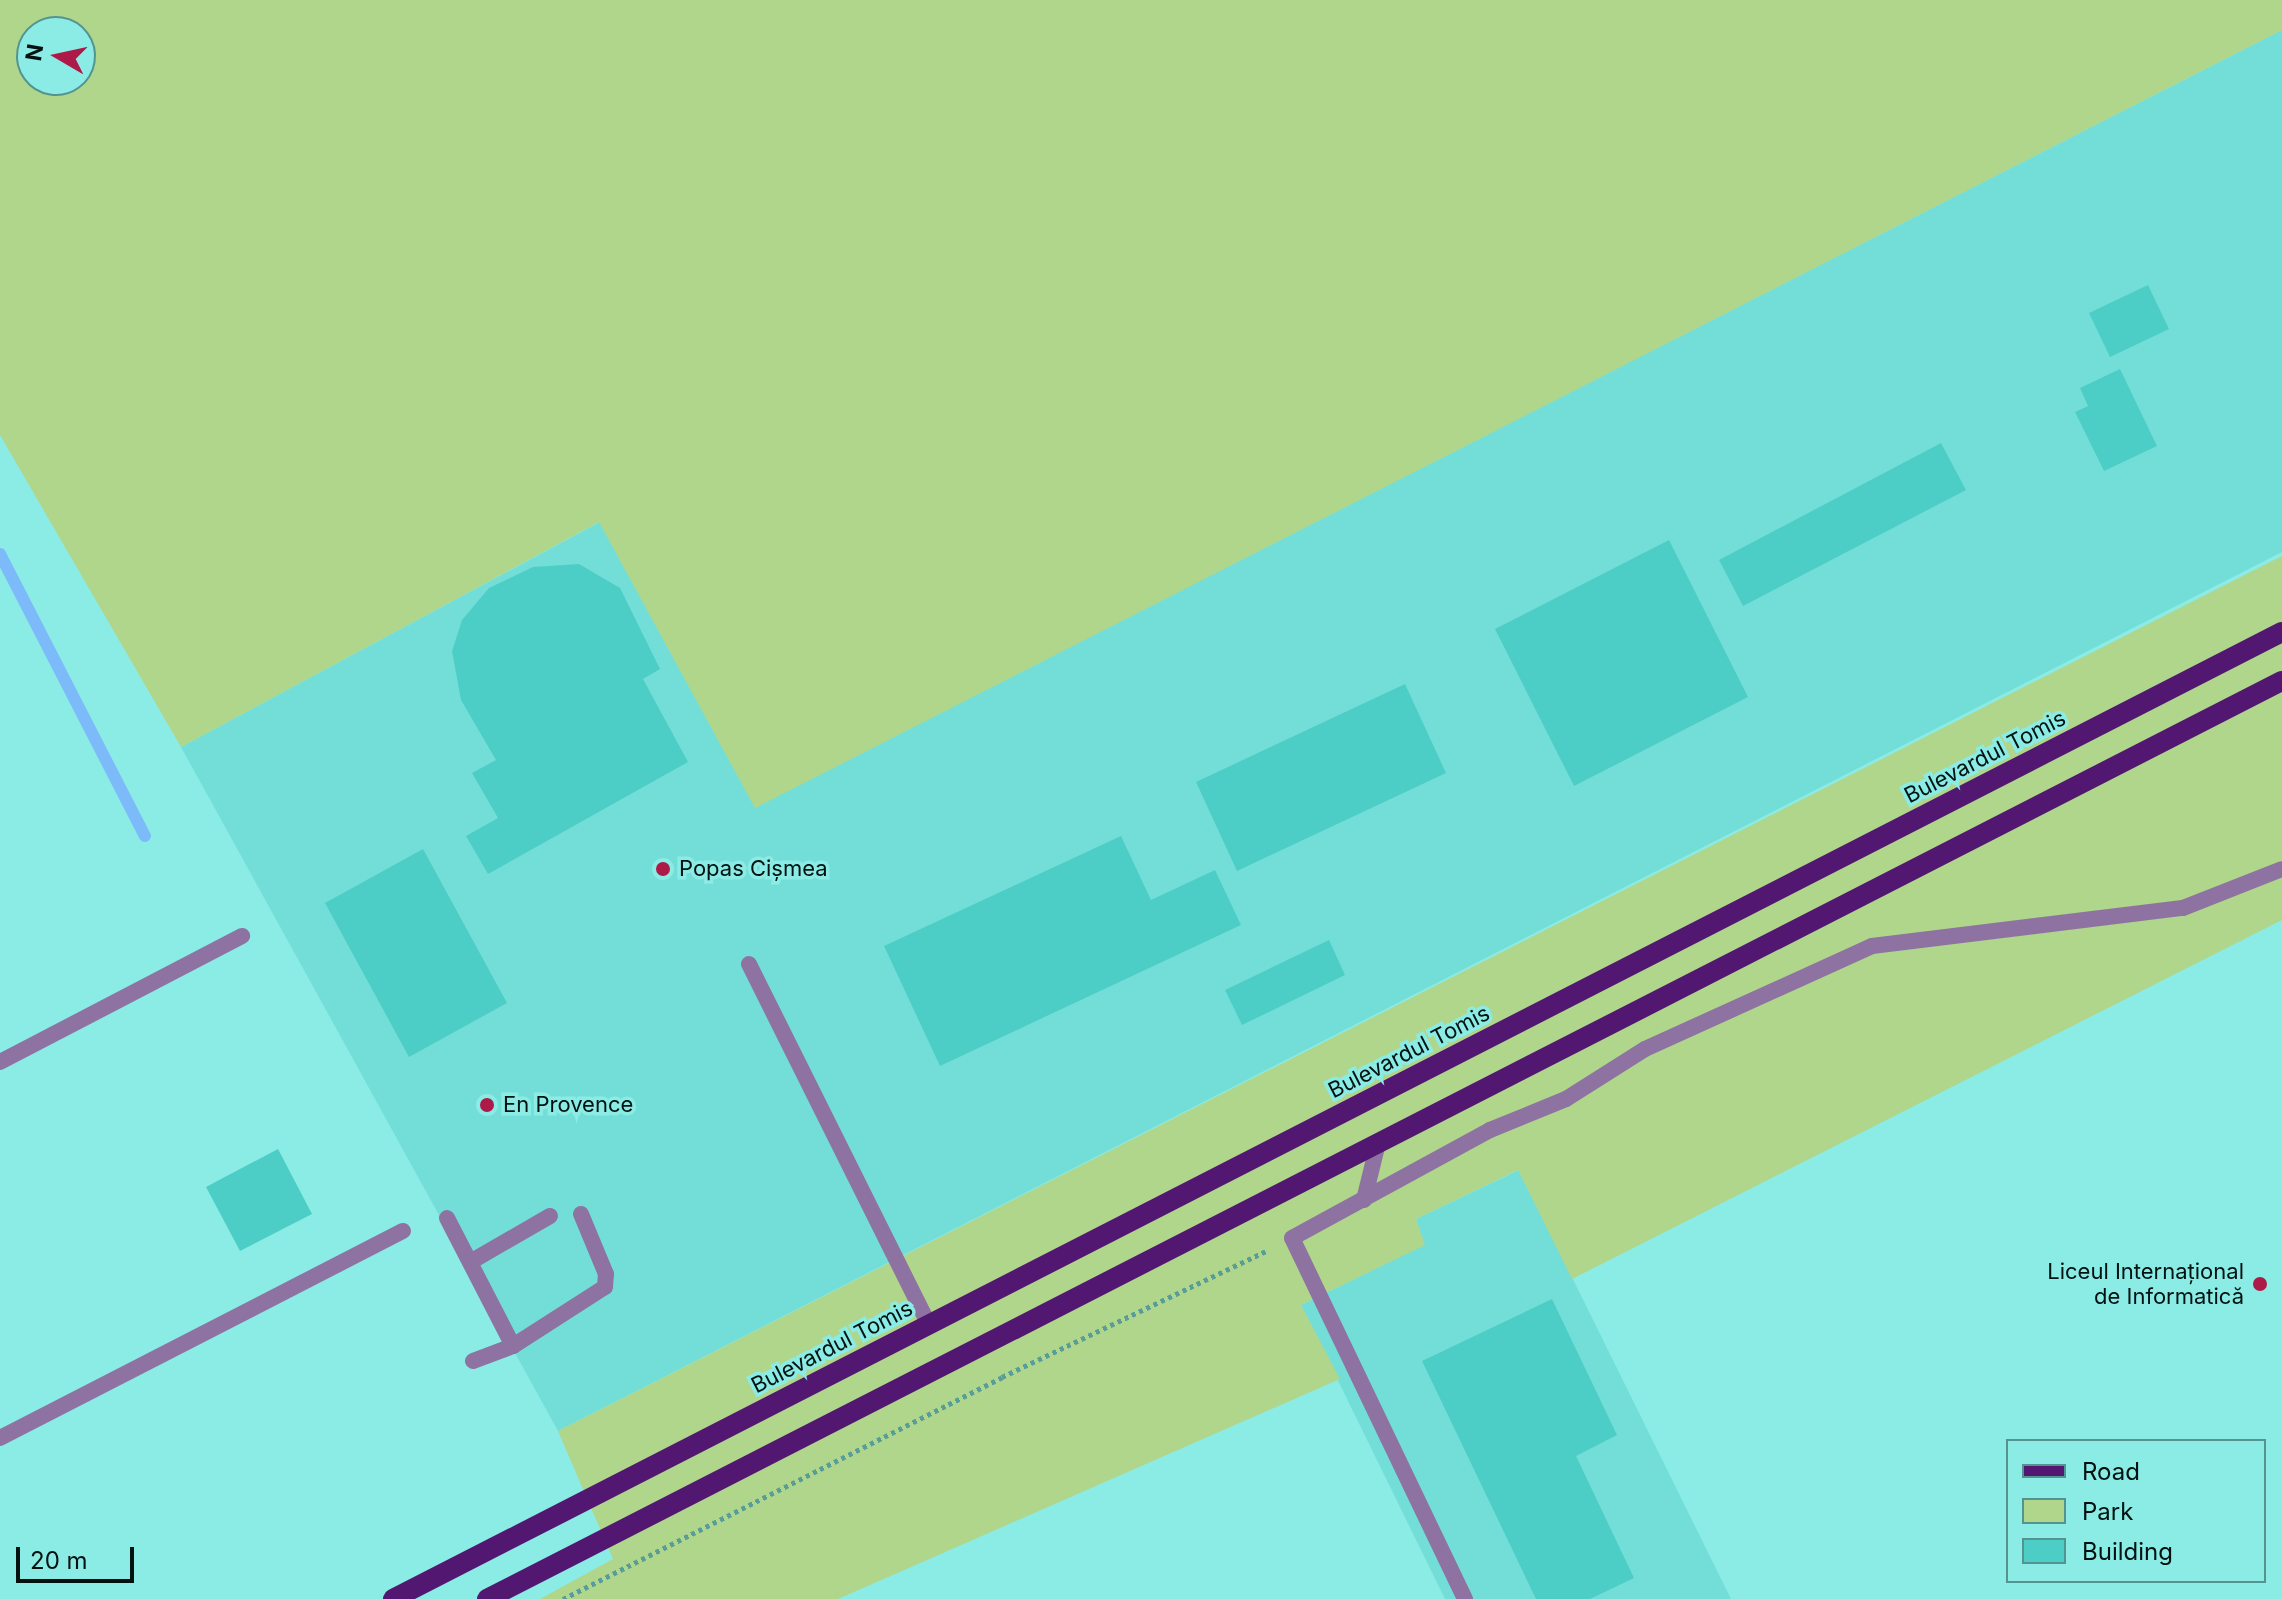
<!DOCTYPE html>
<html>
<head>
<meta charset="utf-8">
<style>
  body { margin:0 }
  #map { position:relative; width:2282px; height:1599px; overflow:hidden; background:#8bebe5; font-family:Inter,sans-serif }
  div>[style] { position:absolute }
  .built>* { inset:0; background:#73ded7 }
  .green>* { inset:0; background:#b0d68b }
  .stream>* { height:12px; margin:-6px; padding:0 6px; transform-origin:6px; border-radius:6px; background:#7cbafa }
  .building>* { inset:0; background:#4ccec7 }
  .path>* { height:5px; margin-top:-2.5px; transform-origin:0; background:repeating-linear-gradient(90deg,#599d98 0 4px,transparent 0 8px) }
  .service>* { height:16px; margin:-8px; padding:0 8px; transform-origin:8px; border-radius:8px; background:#8e73a2 }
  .primary>* { height:20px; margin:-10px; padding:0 10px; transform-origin:10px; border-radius:10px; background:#511771 }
  .dots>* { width:22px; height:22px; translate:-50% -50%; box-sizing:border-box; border:4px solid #8bebe5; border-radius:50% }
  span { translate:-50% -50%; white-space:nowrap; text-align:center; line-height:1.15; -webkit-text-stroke:7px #8bebe5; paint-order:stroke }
  .street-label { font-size:22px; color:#011211 }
  .poi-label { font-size:22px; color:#011211 }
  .left { translate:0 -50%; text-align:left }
  .right { translate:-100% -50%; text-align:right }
  .legend { position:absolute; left:2006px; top:1439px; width:260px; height:144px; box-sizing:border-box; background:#8bebe5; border:2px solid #549490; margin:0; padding:10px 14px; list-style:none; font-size:24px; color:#011211 }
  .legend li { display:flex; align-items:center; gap:16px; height:40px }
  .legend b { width:40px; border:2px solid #549490 }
  .north { position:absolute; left:16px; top:16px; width:80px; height:80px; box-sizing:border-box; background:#8bebe5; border:2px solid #549490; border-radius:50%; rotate:279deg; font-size:22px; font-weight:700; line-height:32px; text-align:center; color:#011211 }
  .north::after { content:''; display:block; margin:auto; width:28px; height:36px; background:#ad1a48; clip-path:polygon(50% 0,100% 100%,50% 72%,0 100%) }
  .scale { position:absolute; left:16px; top:1547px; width:118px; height:36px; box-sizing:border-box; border:4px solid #011211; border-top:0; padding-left:10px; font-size:24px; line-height:28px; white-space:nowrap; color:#011211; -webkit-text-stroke:6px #8bebe5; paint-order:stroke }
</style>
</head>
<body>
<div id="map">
  <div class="built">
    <i style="clip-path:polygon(2282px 30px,2282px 552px,558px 1431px,181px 747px,600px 522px,755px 807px)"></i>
    <i style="clip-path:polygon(1519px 1170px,1731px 1599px,1445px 1599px,1301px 1305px,1424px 1245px,1416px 1219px)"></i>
  </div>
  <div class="green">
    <i style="clip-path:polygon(evenodd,0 0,2282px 0,2282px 30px,755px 808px,599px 522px,181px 747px,0 435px,0 0,32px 32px,80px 32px,80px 80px,32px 80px,32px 32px)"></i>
    <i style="clip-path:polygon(2282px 556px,2282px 920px,1572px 1279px,1518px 1170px,1416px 1219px,1425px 1245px,1301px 1305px,1340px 1379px,838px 1599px,540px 1599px,613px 1559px,558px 1431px)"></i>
  </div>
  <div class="stream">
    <i style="left:0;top:554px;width:317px;rotate:62.8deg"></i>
  </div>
  <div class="building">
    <i style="clip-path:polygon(2148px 285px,2169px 329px,2110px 357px,2089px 313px)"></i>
    <i style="clip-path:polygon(2120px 369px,2157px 446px,2104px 471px,2075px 412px,2088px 406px,2080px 388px)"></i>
    <i style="clip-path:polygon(1941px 443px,1966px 490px,1743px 606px,1719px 560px)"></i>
    <i style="clip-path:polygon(1669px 540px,1748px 697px,1574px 786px,1495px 629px)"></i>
    <i style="clip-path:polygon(579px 564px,620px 588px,660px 669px,643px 679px,688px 762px,488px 874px,466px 836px,498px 818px,472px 773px,496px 760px,461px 700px,452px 651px,462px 620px,489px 588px,533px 567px)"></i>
    <i style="clip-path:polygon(1405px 684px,1446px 773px,1237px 871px,1196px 782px)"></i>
    <i style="clip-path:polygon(1121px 836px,1151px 900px,1215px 870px,1241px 925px,940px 1066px,884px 946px)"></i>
    <i style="clip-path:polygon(423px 849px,507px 1003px,409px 1057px,325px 903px)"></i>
    <i style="clip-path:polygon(1329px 940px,1345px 975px,1242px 1025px,1225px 990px)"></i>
    <i style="clip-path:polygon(278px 1149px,312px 1214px,240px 1251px,206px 1187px)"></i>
    <i style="clip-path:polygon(1552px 1299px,1617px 1435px,1576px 1456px,1634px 1578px,1590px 1599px,1536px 1599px,1422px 1361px)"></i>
  </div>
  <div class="path">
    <i style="left:563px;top:1599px;width:492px;rotate:-26.8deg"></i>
    <i style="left:1002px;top:1377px;width:295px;rotate:-25.5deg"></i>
  </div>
  <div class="service">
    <i style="left:749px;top:964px;width:403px;rotate:63.5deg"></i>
    <i style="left:0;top:1062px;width:273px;rotate:-27.5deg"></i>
    <i style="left:1364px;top:1200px;width:59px;rotate:-76.2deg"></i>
    <i style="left:447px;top:1218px;width:144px;rotate:62.7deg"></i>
    <i style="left:472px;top:1261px;width:90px;rotate:-30deg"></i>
    <i style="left:473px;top:1361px;width:43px;rotate:-20.6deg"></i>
    <i style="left:513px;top:1346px;width:109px;rotate:-32.7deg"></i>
    <i style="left:605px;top:1287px;width:13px;rotate:-86deg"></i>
    <i style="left:606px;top:1274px;width:65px;rotate:-112.6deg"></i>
    <i style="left:0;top:1438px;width:453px;rotate:-27.2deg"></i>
    <i style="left:1465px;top:1599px;width:400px;rotate:-115.6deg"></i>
    <i style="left:1292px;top:1238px;width:226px;rotate:-28.6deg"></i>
    <i style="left:1490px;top:1130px;width:82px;rotate:-22.2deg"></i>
    <i style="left:1566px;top:1099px;width:93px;rotate:-32.3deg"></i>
    <i style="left:1645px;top:1049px;width:249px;rotate:-24.4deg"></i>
    <i style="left:1872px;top:946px;width:313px;rotate:-7deg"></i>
    <i style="left:2183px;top:908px;width:106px;rotate:-21.5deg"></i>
  </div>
  <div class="primary">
    <i style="left:393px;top:1599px;width:2122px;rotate:-27.11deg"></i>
    <i style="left:487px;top:1599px;width:2016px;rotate:-27.09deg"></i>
  </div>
  <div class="dots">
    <i style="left:663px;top:869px;background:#ad1a48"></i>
    <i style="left:487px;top:1105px;background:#ad1a48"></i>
    <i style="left:2260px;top:1284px;background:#ad1a48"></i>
  </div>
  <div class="street-label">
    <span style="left:1985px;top:757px;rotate:-27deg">Bulevardul Tomis</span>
    <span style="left:1409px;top:1052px;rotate:-27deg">Bulevardul Tomis</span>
    <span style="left:832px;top:1347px;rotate:-27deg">Bulevardul Tomis</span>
  </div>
  <div class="poi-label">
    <span class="left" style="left:679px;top:869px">Popas Cișmea</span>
    <span class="left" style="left:503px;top:1105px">En Provence</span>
    <span class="right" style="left:2244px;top:1284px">Liceul Internațional<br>de Informatică</span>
  </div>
  <ul class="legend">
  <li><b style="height:10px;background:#511771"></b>Road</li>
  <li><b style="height:22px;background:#b0d68b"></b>Park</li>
  <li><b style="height:22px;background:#4ccec7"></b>Building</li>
  </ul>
  <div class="north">N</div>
  <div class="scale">20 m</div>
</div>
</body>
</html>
